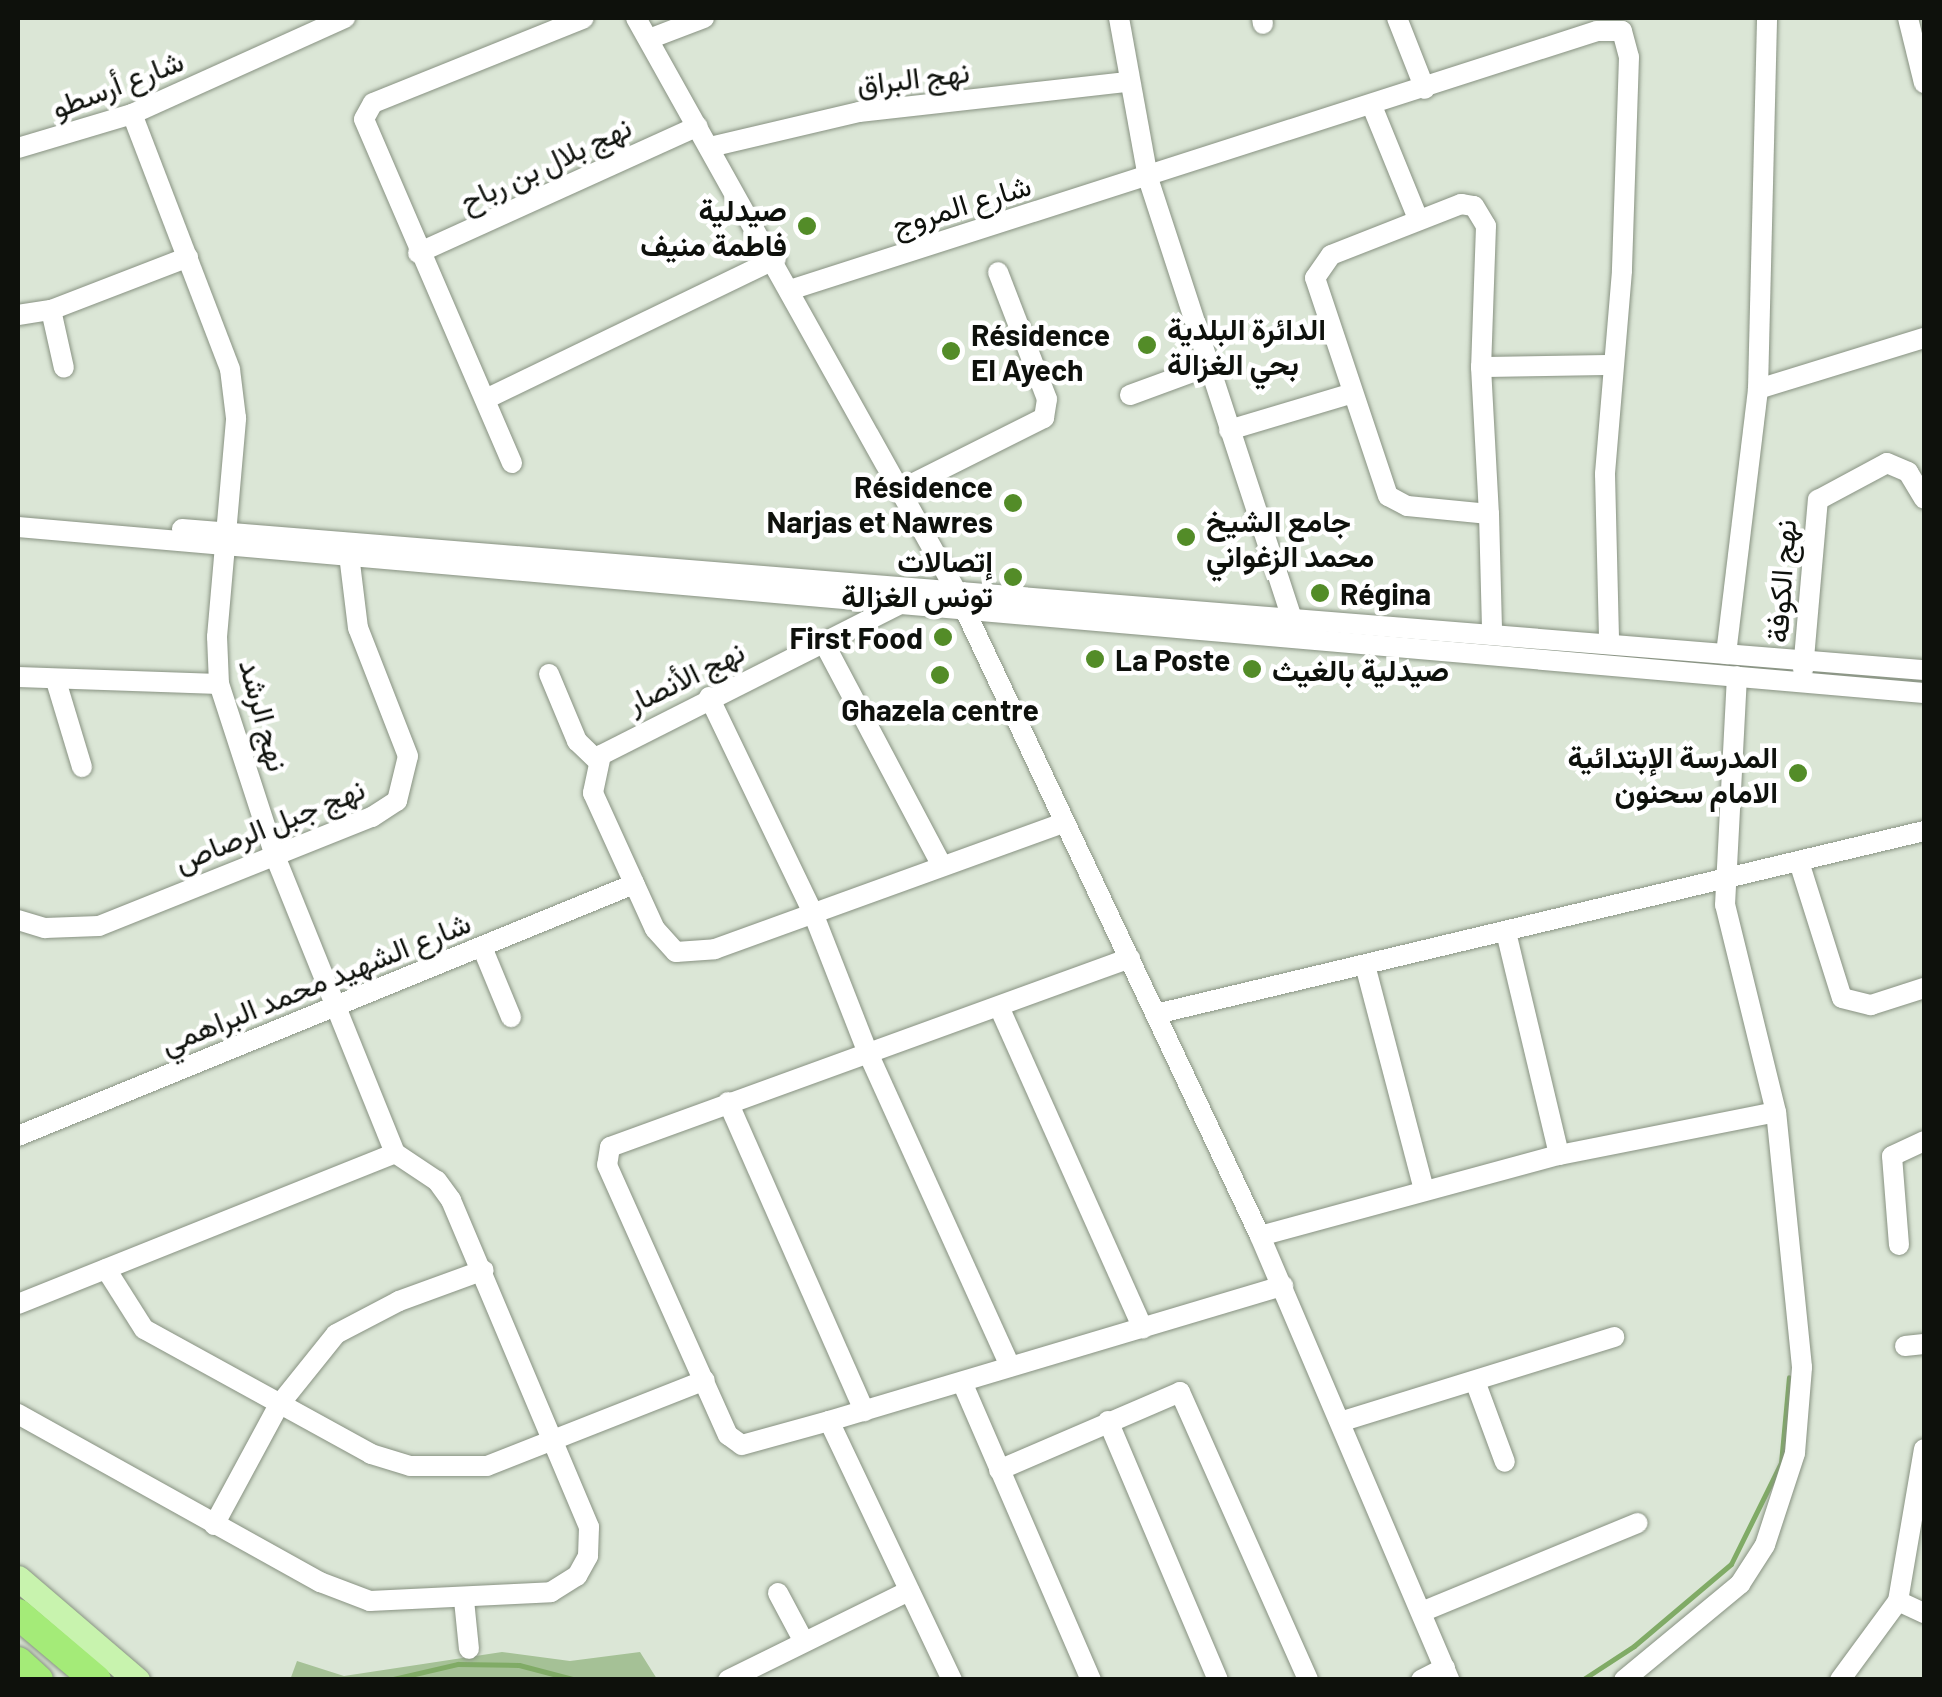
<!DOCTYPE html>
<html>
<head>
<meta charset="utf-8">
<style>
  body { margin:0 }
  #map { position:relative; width:1942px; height:1697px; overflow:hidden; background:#dbe6d6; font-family:Barlow,Vazirmatn,sans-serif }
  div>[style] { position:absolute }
  .green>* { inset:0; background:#a5c196 }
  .stream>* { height:5px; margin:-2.5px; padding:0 2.5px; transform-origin:2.5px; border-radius:2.5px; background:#80ab66 }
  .roads { filter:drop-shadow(0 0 2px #889282) drop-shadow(0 0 2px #889282) }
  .minor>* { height:20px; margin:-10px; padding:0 10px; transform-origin:10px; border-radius:10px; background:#fff }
  .major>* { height:25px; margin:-12.5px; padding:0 12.5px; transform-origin:12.5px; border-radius:12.5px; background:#c8f3ae }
  .highway>* { height:30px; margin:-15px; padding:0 15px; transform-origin:15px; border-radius:15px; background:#a4eb78 }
  .dots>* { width:28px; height:28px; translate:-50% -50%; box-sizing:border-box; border:5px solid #fff; border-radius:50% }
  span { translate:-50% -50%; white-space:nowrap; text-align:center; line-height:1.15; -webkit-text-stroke:9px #fff; paint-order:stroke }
  .street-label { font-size:30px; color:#0e110c }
  .poi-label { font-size:30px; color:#0e110c; font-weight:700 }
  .right { translate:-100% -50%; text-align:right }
  .left { translate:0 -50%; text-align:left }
  .frame { position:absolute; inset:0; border:20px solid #0e110c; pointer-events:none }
</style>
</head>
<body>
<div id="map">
  <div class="green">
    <i style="clip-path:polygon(502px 1652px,570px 1661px,640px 1652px,657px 1679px,290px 1680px,297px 1661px,344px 1676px)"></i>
  </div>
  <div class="stream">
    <i style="left:389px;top:1680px;width:71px;rotate:-13.1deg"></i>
    <i style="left:458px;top:1664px;width:61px;rotate:0.9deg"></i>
    <i style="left:519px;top:1665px;width:59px;rotate:14.7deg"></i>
    <i style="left:1582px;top:1680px;width:62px;rotate:-33.2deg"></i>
    <i style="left:1634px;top:1646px;width:127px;rotate:-40.2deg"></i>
    <i style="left:1731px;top:1564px;width:113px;rotate:-63.7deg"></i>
    <i style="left:1781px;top:1463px;width:86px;rotate:-84.7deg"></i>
  </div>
  <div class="roads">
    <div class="minor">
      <i style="left:636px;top:18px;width:654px;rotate:60.81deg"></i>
      <i style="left:955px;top:589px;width:715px;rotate:64.76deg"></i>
      <i style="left:1260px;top:1236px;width:483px;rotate:66.9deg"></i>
      <i style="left:1119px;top:18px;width:163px;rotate:79.7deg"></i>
      <i style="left:1148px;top:178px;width:474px;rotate:71.9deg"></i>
      <i style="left:1262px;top:18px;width:6px;rotate:81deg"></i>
      <i style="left:1397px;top:18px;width:76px;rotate:68.5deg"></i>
      <i style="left:1908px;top:18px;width:67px;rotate:76.2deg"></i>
      <i style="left:649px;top:39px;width:59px;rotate:-20.9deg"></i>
      <i style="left:1372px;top:106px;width:122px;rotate:67.8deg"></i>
      <i style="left:710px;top:147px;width:153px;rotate:-13.2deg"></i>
      <i style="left:859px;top:112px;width:270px;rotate:-6.4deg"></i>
      <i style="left:18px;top:148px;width:119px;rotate:-16.6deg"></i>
      <i style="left:132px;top:114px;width:234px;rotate:-24.3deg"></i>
      <i style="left:418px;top:253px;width:307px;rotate:-24.4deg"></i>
      <i style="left:793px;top:289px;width:844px;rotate:-17.79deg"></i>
      <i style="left:1597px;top:31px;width:25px"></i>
      <i style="left:1622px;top:31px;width:27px;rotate:75deg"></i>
      <i style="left:1629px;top:57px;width:214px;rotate:91.9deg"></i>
      <i style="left:1622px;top:271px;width:204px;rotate:94.8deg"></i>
      <i style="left:1605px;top:474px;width:168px;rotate:88.6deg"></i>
      <i style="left:51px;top:310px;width:59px;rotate:77.4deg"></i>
      <i style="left:18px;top:315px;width:33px;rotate:-9deg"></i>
      <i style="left:51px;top:310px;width:147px;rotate:-21.1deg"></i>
      <i style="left:1481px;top:367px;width:130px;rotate:-0.9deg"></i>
      <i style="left:1758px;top:389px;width:174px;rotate:-17.1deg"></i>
      <i style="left:1130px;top:395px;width:81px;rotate:-20.2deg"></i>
      <i style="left:486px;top:399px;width:322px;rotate:-25.8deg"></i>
      <i style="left:1229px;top:430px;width:126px;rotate:-16.6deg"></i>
      <i style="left:512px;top:463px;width:374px;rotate:-113.3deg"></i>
      <i style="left:364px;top:119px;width:18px;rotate:-61deg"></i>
      <i style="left:373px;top:103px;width:227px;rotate:-21.9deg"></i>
      <i style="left:902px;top:489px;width:159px;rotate:-26.6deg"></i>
      <i style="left:1044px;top:418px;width:19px;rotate:-81deg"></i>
      <i style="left:1047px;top:399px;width:136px;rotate:-111.1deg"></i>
      <i style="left:1489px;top:514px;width:82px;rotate:-174.4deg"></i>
      <i style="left:1407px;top:506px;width:21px;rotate:-152deg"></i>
      <i style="left:1388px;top:496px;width:230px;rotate:-108.5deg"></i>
      <i style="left:1315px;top:278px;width:28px;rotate:-55deg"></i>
      <i style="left:1331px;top:255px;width:140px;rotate:-21.4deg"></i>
      <i style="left:1461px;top:204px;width:13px;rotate:9deg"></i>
      <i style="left:1474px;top:206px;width:23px;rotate:59deg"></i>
      <i style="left:1486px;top:226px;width:141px;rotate:92deg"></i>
      <i style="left:1481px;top:367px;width:147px;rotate:86.9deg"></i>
      <i style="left:1489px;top:514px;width:116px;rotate:88.5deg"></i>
      <i style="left:18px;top:527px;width:1913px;rotate:4.98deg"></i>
      <i style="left:182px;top:529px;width:1748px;rotate:4.63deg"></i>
      <i style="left:904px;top:602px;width:339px;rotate:153.2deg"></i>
      <i style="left:601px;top:755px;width:39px;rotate:102deg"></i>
      <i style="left:593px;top:793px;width:149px;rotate:65.5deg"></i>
      <i style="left:655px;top:929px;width:31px;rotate:48deg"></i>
      <i style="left:676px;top:952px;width:39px;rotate:-4deg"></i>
      <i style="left:715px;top:949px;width:370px;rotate:-19.9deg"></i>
      <i style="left:824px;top:643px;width:252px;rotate:62.1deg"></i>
      <i style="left:1726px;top:654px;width:267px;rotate:-83.1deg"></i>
      <i style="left:1758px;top:389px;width:371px;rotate:-88.6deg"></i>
      <i style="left:1803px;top:670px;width:171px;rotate:-85deg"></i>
      <i style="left:1818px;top:500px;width:78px;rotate:-28.2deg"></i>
      <i style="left:1887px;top:463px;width:23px;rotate:23deg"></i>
      <i style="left:1908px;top:472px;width:31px;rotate:59deg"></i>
      <i style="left:549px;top:674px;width:73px;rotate:67.3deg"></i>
      <i style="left:577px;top:741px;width:29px;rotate:44deg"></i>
      <i style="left:18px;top:677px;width:201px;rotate:2deg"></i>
      <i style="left:56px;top:681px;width:90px;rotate:73.2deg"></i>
      <i style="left:709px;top:697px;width:240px;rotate:64.3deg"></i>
      <i style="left:813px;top:913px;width:150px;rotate:68.6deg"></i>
      <i style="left:868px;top:1053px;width:344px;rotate:65.6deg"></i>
      <i style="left:1800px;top:865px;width:139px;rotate:72.5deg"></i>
      <i style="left:1842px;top:998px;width:30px;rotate:14deg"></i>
      <i style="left:1871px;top:1005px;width:56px;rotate:-17.8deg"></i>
      <i style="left:18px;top:920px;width:28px;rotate:17deg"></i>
      <i style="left:45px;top:928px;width:54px;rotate:-2.1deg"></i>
      <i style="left:99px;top:926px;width:294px;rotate:-21.8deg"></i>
      <i style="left:372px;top:817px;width:30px;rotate:-33deg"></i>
      <i style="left:397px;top:801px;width:46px;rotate:-76.3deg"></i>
      <i style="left:408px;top:756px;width:137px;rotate:-111.3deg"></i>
      <i style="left:358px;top:628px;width:82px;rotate:-97deg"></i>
      <i style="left:1506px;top:932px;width:229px;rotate:76.6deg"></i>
      <i style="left:482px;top:947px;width:76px;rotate:67.5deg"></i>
      <i style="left:1130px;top:958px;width:553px;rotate:160.03deg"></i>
      <i style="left:610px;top:1147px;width:18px;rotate:99deg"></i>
      <i style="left:607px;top:1165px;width:296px;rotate:65.9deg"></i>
      <i style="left:728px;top:1435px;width:17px;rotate:36deg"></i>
      <i style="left:742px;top:1445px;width:90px;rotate:-15.4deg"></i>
      <i style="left:829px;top:1421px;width:474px;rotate:-16.6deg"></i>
      <i style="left:1365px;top:965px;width:233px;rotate:75.3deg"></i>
      <i style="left:1000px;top:1009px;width:350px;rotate:65.9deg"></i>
      <i style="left:1156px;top:1014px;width:790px;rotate:-13.4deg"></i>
      <i style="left:728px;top:1102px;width:338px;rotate:66.2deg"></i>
      <i style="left:18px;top:1136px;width:666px;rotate:-22.25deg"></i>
      <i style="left:1260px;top:1236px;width:310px;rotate:-15.2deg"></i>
      <i style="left:1559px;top:1155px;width:221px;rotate:-11.2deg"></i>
      <i style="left:1899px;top:1245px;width:89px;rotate:-94.5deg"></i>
      <i style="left:1892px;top:1156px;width:35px;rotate:-25deg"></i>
      <i style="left:106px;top:1269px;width:71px;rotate:57.7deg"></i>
      <i style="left:144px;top:1329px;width:259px;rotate:28.8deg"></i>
      <i style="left:371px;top:1454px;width:41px;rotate:17.1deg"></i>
      <i style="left:410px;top:1466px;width:77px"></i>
      <i style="left:487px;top:1466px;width:234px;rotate:-21.5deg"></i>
      <i style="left:18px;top:1304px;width:406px;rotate:-21.8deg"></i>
      <i style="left:1905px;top:1346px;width:19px;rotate:-6deg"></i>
      <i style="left:1475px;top:1381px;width:86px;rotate:69.7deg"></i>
      <i style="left:962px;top:1382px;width:325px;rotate:66.6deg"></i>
      <i style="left:18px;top:1414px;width:346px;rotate:29.1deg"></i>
      <i style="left:320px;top:1582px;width:53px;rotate:20.8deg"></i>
      <i style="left:370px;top:1601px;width:181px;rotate:-2.8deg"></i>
      <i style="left:551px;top:1592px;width:31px;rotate:-32deg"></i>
      <i style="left:577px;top:1576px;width:23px;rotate:-61deg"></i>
      <i style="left:588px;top:1556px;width:29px;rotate:-88deg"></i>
      <i style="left:589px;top:1527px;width:355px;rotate:-112.9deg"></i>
      <i style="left:451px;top:1200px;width:24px;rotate:-126deg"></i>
      <i style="left:437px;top:1181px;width:50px;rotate:-146.3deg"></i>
      <i style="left:395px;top:1153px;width:323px;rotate:-112deg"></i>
      <i style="left:274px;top:853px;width:178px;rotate:-108deg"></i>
      <i style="left:219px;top:684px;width:47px;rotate:-92.4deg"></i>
      <i style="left:217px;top:637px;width:220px;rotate:-85deg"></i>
      <i style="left:236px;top:418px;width:49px;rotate:-97deg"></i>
      <i style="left:230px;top:369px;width:273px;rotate:-111deg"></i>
      <i style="left:829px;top:1421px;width:287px;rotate:64.6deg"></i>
      <i style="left:1108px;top:1421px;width:281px;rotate:67deg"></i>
      <i style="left:1343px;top:1421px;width:284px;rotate:-17.2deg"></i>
      <i style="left:999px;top:1470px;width:197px;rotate:-23.3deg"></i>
      <i style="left:1180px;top:1392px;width:315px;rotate:66deg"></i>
      <i style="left:214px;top:1525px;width:136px;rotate:-61.6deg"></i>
      <i style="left:279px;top:1405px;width:91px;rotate:-51.2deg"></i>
      <i style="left:336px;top:1334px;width:71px;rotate:-27.6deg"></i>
      <i style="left:399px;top:1301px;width:90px;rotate:-20deg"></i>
      <i style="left:778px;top:1593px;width:53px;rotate:62deg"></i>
      <i style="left:464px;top:1600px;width:49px;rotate:84.2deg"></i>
      <i style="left:1898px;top:1601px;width:29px;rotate:25deg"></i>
      <i style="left:1424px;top:1611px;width:231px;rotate:-22.4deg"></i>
      <i style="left:728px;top:1680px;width:202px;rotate:-26.2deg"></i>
      <i style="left:1421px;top:1680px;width:27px;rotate:-27deg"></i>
      <i style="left:1624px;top:1680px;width:151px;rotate:-39.6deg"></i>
      <i style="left:1740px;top:1584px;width:46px;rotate:-57.3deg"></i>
      <i style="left:1765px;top:1545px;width:97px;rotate:-71.9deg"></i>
      <i style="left:1795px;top:1453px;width:86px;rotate:-85.3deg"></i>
      <i style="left:1802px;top:1367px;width:256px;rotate:-95.8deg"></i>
      <i style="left:1776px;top:1112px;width:213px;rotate:-103.8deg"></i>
      <i style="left:1725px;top:905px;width:229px;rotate:-87deg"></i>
      <i style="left:1840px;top:1680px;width:98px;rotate:-53.7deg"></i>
      <i style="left:1898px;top:1601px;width:154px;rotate:-80.3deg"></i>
    </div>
    <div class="major">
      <i style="left:18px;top:1578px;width:157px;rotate:40.6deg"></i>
    </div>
    <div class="highway">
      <i style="left:18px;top:1614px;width:102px;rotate:40.2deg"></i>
      <i style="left:18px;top:1662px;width:27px;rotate:42deg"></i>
    </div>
  </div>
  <div class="dots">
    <i style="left:807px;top:226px;background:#538c28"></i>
    <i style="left:1147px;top:345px;background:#538c28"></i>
    <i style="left:951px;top:351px;background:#538c28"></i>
    <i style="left:1013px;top:503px;background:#538c28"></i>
    <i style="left:1186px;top:537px;background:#538c28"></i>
    <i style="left:1013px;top:577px;background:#538c28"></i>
    <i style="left:1320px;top:593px;background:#538c28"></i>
    <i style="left:943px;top:637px;background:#538c28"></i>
    <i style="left:1095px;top:659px;background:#538c28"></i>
    <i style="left:1252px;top:669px;background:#538c28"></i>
    <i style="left:940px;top:675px;background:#538c28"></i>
    <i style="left:1798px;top:773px;background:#538c28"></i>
  </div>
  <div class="street-label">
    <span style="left:913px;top:77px;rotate:-7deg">نهج البراق</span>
    <span style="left:117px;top:83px;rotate:-21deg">شارع أرسطو</span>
    <span style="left:545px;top:163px;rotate:-25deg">نهج بلال بن رباح</span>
    <span style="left:961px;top:204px;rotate:-17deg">شارع المروج</span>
    <span style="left:1780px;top:581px;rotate:-86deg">نهج الكوفة</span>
    <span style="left:685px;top:676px;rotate:-26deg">نهج الأنصار</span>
    <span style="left:265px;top:715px;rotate:75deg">نهج الرشد</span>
    <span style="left:269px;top:824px;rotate:-22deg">نهج جبل الرصاص</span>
    <span style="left:315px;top:982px;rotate:-22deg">شارع الشهيد محمد البراهمي</span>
  </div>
  <div class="poi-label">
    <span class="right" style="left:787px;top:226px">صيدلية<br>فاطمة منيف</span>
    <span class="left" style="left:1167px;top:345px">الدائرة البلدية<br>بحي الغزالة</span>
    <span class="left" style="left:971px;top:351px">Résidence<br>El Ayech</span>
    <span class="right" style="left:993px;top:503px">Résidence<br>Narjas et Nawres</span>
    <span class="left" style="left:1206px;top:537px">جامع الشيخ<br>محمد الزغواني</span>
    <span class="right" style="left:993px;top:577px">إتصالات<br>تونس الغزالة</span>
    <span class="left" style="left:1340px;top:593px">Régina</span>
    <span class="right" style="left:923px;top:637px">First Food</span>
    <span class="left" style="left:1115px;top:659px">La Poste</span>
    <span class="left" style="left:1272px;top:669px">صيدلية بالغيث</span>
    <span style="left:940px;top:709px">Ghazela centre</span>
    <span class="right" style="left:1778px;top:773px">المدرسة الإبتدائية<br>الامام سحنون</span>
  </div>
  <div class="frame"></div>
</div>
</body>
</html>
